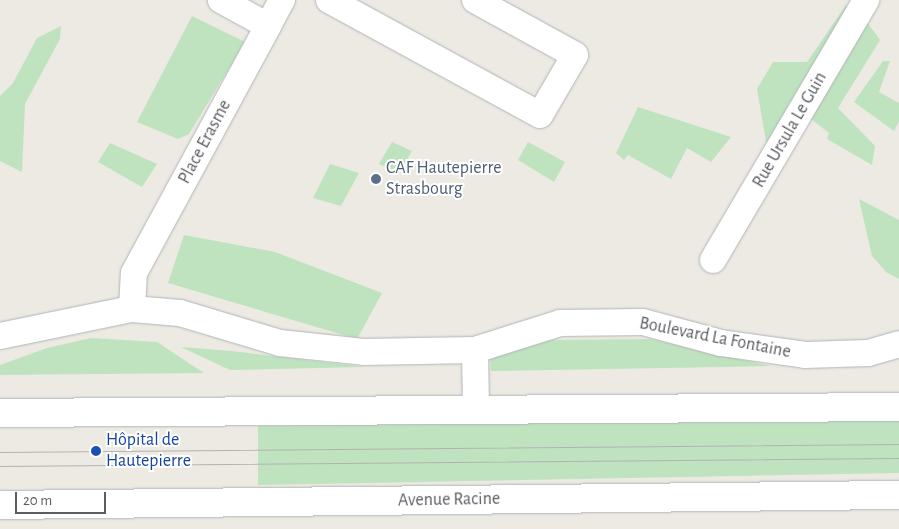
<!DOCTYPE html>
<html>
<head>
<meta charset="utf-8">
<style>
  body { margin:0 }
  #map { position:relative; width:899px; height:529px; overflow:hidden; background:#eceae2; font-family:"Alegreya Sans",sans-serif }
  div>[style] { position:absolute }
  .green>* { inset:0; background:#bfe3bf }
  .roads { filter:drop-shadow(0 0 1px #b2b4b9) drop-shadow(0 0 1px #b2b4b9) }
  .minor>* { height:26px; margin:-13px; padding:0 13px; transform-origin:13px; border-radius:13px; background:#fff }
  .tertiary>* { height:28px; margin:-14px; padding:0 14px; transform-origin:14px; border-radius:14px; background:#fff }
  .tram>* { height:1px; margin:-0.5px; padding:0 0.5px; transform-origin:0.5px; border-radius:0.5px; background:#b2b3b3 }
  .dots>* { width:14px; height:14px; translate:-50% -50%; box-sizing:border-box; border:2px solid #fff; border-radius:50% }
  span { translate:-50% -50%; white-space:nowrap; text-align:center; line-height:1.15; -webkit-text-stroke:4px #fff; paint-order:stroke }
  .street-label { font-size:18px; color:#5a5d62 }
  .service-label { font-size:18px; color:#4e5e75 }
  .left { translate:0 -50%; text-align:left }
  .transit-label { font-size:18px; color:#164399 }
  .scale { position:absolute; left:15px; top:492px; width:91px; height:22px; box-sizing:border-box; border:2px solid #5a5d62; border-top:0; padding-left:6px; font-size:15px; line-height:18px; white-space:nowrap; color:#5a5d62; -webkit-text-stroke:4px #fff; paint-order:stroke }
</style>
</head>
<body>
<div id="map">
  <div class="green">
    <i style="clip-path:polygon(846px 5px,867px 22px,880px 40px,838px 108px,875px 146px,872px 165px,827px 139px,829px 133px,802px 112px,772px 177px,757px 89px,773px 62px,807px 62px)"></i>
    <i style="clip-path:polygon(192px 16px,245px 42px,189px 134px,178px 139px,137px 122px)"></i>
    <i style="clip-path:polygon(61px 26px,60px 39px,25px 104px,22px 172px,0 161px,0 96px,13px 83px,37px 38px)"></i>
    <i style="clip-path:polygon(883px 61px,890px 61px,879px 92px,899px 103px,899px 121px,894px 131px,854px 102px)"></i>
    <i style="clip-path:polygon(638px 107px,731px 137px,711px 162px,687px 148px,671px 179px,628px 155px,624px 160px,616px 153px)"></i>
    <i style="clip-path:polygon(392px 142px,412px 151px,399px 173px,379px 164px)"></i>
    <i style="clip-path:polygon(528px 142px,565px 162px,554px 182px,518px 160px)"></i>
    <i style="clip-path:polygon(110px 143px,157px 164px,142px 187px,98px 162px)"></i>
    <i style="clip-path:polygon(330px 164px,359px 173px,341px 206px,313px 198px)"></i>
    <i style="clip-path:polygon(859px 199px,899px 220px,899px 279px,886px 272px,872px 256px)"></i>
    <i style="clip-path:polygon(184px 235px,275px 252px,382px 293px,357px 339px,168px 283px)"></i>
    <i style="clip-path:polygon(91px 338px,157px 342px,204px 373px,0 375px,0 365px,47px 348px)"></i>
    <i style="clip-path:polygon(650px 339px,771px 366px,491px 371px,490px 350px,541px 340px)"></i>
    <i style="clip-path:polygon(181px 347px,232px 351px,364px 367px,230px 370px)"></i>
    <i style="clip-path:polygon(899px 419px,899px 473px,258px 485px,258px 426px)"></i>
  </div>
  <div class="roads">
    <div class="minor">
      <i style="left:329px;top:0;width:240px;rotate:28.6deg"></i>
      <i style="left:540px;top:115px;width:69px;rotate:-59.7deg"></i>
      <i style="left:575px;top:55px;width:114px;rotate:-151.2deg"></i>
      <i style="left:268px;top:26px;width:30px;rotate:-62deg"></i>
      <i style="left:713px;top:260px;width:302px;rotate:-59.5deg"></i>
      <i style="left:132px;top:309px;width:36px;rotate:-87deg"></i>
      <i style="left:134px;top:273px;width:281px;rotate:-61.5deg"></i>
      <i style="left:268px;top:26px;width:54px;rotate:-151deg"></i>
      <i style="left:0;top:336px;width:135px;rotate:-11.6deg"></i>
      <i style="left:132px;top:309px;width:48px;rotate:4.8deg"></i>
      <i style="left:180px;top:313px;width:104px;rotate:16.7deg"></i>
      <i style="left:280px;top:343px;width:84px;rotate:6.1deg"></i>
      <i style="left:364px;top:352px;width:111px;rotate:-1deg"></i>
      <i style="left:475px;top:350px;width:89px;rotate:-17.6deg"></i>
      <i style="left:560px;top:323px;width:83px;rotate:-0.7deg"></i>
      <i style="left:643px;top:322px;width:81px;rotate:15.1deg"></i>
      <i style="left:721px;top:343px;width:85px;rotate:8.1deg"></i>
      <i style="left:805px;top:355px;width:63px;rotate:-1.8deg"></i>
      <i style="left:868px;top:353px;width:32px;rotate:-16deg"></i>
      <i style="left:475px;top:350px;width:57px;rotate:89deg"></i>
    </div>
    <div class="tertiary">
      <i style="left:0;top:413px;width:899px;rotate:-0.38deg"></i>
      <i style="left:0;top:505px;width:899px;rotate:-0.64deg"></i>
    </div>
  </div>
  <div class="tram">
    <i style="left:0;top:452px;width:899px;rotate:-0.51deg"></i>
    <i style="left:0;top:466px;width:899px;rotate:-0.51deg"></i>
  </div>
  <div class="dots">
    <i style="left:376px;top:179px;background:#5c6f8a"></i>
    <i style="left:96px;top:451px;background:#1a4fb4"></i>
  </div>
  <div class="street-label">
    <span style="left:790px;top:130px;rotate:-60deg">Rue Ursula Le Guin</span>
    <span style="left:205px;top:142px;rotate:-62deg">Place Erasme</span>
    <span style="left:715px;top:338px;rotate:11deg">Boulevard La Fontaine</span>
    <span style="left:449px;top:500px;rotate:-1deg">Avenue Racine</span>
  </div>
  <div class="service-label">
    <span class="left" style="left:386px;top:179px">CAF Hautepierre<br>Strasbourg</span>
  </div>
  <div class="transit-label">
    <span class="left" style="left:106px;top:451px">Hôpital de<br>Hautepierre</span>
  </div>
  <div class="scale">20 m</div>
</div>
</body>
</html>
